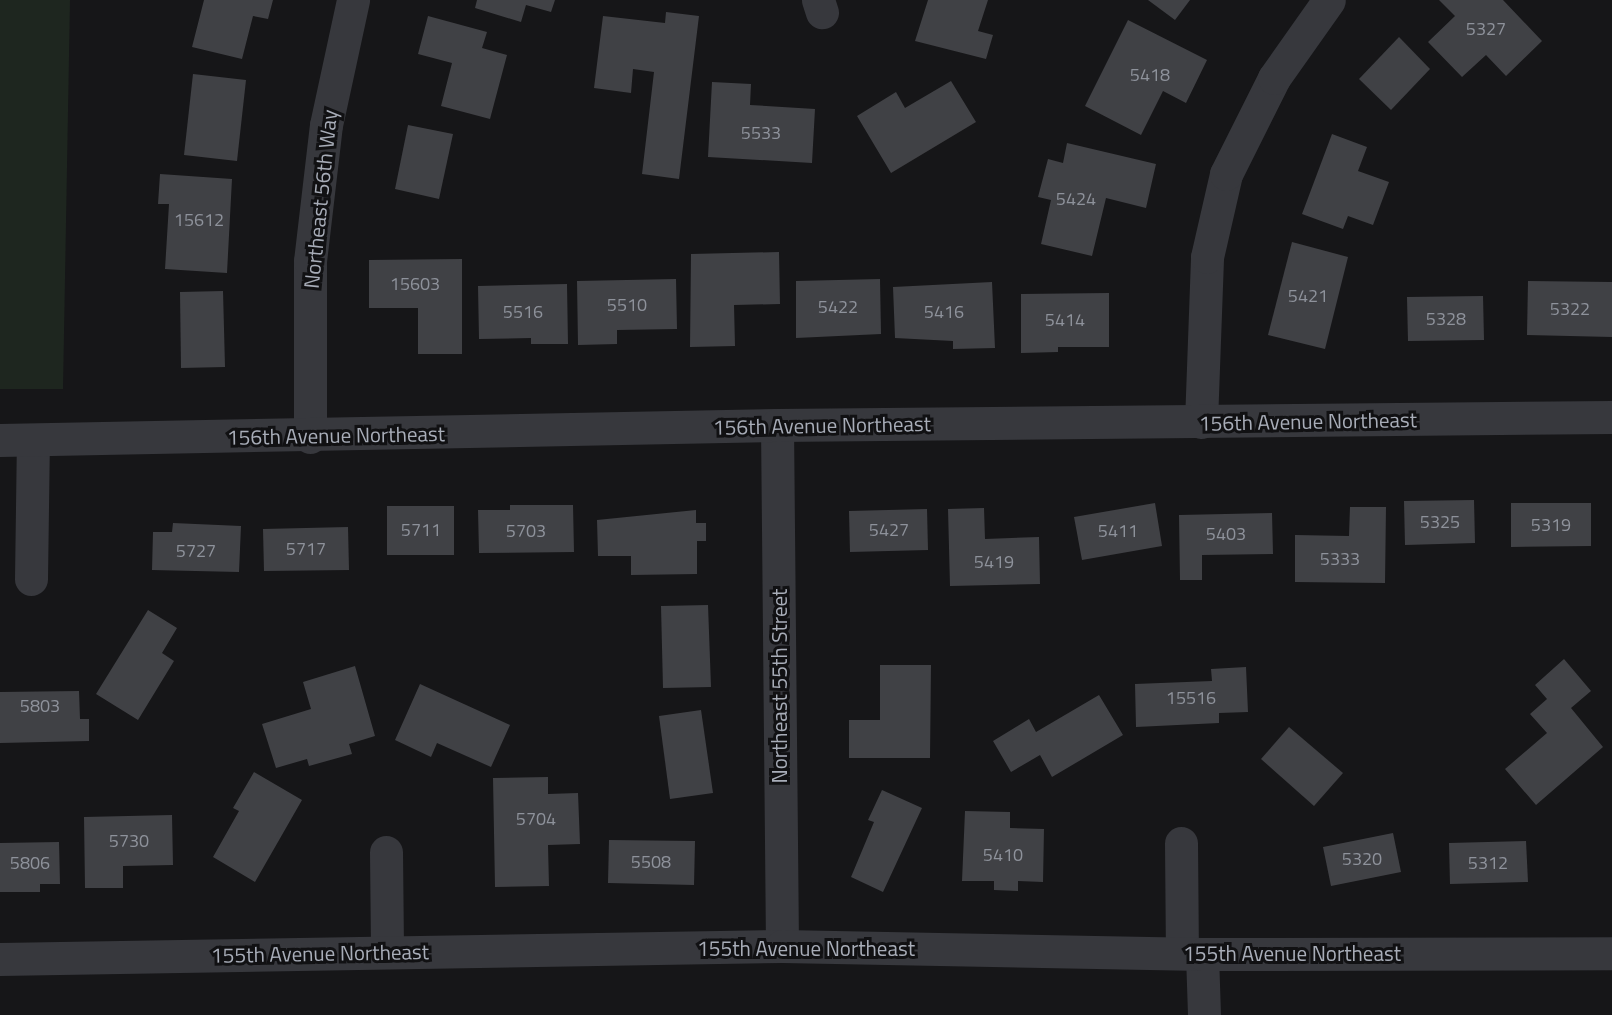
<!DOCTYPE html>
<html>
<head>
<meta charset="utf-8">
<style>
  body { margin:0 }
  #map { position:relative; width:1612px; height:1015px; overflow:hidden; background:#161618; font-family:"Titillium Web",sans-serif }
  div>[style] { position:absolute }
  .green>* { inset:0; background:#1e261f }
  .building>* { inset:0; background:#404145 }
  .minor>* { height:33px; margin:-16.5px; padding:0 16.5px; transform-origin:16.5px; border-radius:16.5px; background:#37383d }
  .tertiary>* { height:33px; margin:-16.5px; padding:0 16.5px; transform-origin:16.5px; border-radius:16.5px; background:#37383d }
  span { translate:-50% -50%; white-space:nowrap; text-align:center; line-height:1.15; -webkit-text-stroke:6px #111113; paint-order:stroke }
  .number-label { font-size:18px; color:#8e929b }
  .number-label span { -webkit-text-stroke-width:0 }
  .street-label { font-size:21px; color:#a8adb8 }
</style>
</head>
<body>
<div id="map">
  <div class="green">
    <i style="clip-path:polygon(0 0,70px 0,63px 389px,0 389px)"></i>
  </div>
  <div class="building">
    <i style="clip-path:polygon(204px 0,273px 0,268px 19px,253px 16px,242px 59px,192px 47px)"></i>
    <i style="clip-path:polygon(477px 0,555px 0,551px 12px,526px 5px,521px 22px,475px 8px)"></i>
    <i style="clip-path:polygon(928px 0,988px 0,978px 31px,993px 35px,986px 59px,915px 41px)"></i>
    <i style="clip-path:polygon(1148px 0,1190px 0,1175px 20px)"></i>
    <i style="clip-path:polygon(1439px 0,1503px 0,1542px 41px,1506px 76px,1486px 55px,1462px 77px,1428px 42px,1455px 16px)"></i>
    <i style="clip-path:polygon(666px 12px,699px 16px,679px 179px,642px 174px,654px 72px,633px 69px,631px 93px,594px 88px,603px 16px,665px 23px)"></i>
    <i style="clip-path:polygon(428px 16px,487px 32px,482px 48px,507px 55px,490px 119px,441px 106px,452px 63px,418px 54px)"></i>
    <i style="clip-path:polygon(1128px 20px,1207px 60px,1186px 103px,1163px 91px,1141px 135px,1085px 106px)"></i>
    <i style="clip-path:polygon(1399px 37px,1430px 69px,1391px 110px,1359px 79px)"></i>
    <i style="clip-path:polygon(193px 74px,246px 80px,237px 161px,184px 155px)"></i>
    <i style="clip-path:polygon(951px 81px,976px 122px,891px 173px,857px 116px,896px 92px,905px 108px)"></i>
    <i style="clip-path:polygon(712px 82px,751px 84px,750px 105px,815px 109px,812px 163px,708px 157px)"></i>
    <i style="clip-path:polygon(408px 125px,453px 134px,439px 199px,395px 189px)"></i>
    <i style="clip-path:polygon(1332px 134px,1367px 147px,1358px 171px,1389px 182px,1373px 225px,1348px 216px,1343px 229px,1302px 214px)"></i>
    <i style="clip-path:polygon(1067px 143px,1156px 164px,1146px 208px,1106px 198px,1092px 256px,1041px 244px,1051px 200px,1038px 197px,1048px 159px,1063px 163px)"></i>
    <i style="clip-path:polygon(160px 174px,232px 179px,227px 273px,165px 269px,169px 204px,158px 204px)"></i>
    <i style="clip-path:polygon(1292px 242px,1348px 257px,1325px 349px,1268px 335px)"></i>
    <i style="clip-path:polygon(779px 252px,780px 304px,734px 305px,735px 346px,690px 347px,691px 254px)"></i>
    <i style="clip-path:polygon(462px 259px,462px 354px,418px 354px,418px 308px,369px 308px,369px 260px)"></i>
    <i style="clip-path:polygon(676px 279px,677px 329px,617px 330px,617px 344px,578px 345px,577px 281px)"></i>
    <i style="clip-path:polygon(880px 279px,881px 334px,796px 338px,796px 281px)"></i>
    <i style="clip-path:polygon(1528px 281px,1612px 282px,1612px 337px,1527px 335px)"></i>
    <i style="clip-path:polygon(992px 282px,995px 348px,953px 349px,953px 341px,895px 338px,893px 287px)"></i>
    <i style="clip-path:polygon(567px 284px,568px 344px,531px 344px,531px 338px,479px 339px,478px 286px)"></i>
    <i style="clip-path:polygon(223px 291px,225px 367px,181px 368px,180px 292px)"></i>
    <i style="clip-path:polygon(1109px 293px,1109px 347px,1058px 347px,1058px 352px,1021px 353px,1021px 294px)"></i>
    <i style="clip-path:polygon(1483px 296px,1484px 340px,1408px 341px,1407px 297px)"></i>
    <i style="clip-path:polygon(1474px 500px,1475px 543px,1405px 545px,1404px 501px)"></i>
    <i style="clip-path:polygon(1155px 503px,1162px 546px,1082px 560px,1074px 517px)"></i>
    <i style="clip-path:polygon(1511px 503px,1591px 503px,1591px 546px,1511px 547px)"></i>
    <i style="clip-path:polygon(510px 505px,573px 505px,574px 552px,479px 553px,478px 510px,510px 510px)"></i>
    <i style="clip-path:polygon(387px 506px,454px 506px,454px 555px,387px 555px)"></i>
    <i style="clip-path:polygon(1350px 507px,1386px 507px,1385px 583px,1295px 582px,1295px 535px,1349px 536px)"></i>
    <i style="clip-path:polygon(984px 508px,985px 539px,1039px 537px,1040px 584px,950px 586px,948px 509px)"></i>
    <i style="clip-path:polygon(927px 509px,928px 550px,850px 552px,849px 511px)"></i>
    <i style="clip-path:polygon(696px 510px,696px 523px,706px 523px,706px 541px,697px 541px,697px 574px,631px 575px,631px 556px,598px 556px,597px 520px)"></i>
    <i style="clip-path:polygon(1272px 513px,1273px 554px,1202px 555px,1202px 580px,1180px 580px,1179px 515px)"></i>
    <i style="clip-path:polygon(173px 523px,241px 526px,239px 572px,152px 570px,153px 532px,172px 532px)"></i>
    <i style="clip-path:polygon(348px 527px,349px 570px,264px 571px,263px 529px)"></i>
    <i style="clip-path:polygon(708px 605px,711px 687px,663px 688px,661px 606px)"></i>
    <i style="clip-path:polygon(148px 610px,177px 628px,162px 653px,174px 661px,138px 720px,96px 694px)"></i>
    <i style="clip-path:polygon(1564px 659px,1591px 691px,1571px 708px,1603px 747px,1536px 805px,1505px 769px,1547px 733px,1530px 714px,1547px 699px,1535px 685px)"></i>
    <i style="clip-path:polygon(880px 665px,931px 665px,930px 758px,849px 758px,849px 720px,880px 720px)"></i>
    <i style="clip-path:polygon(355px 666px,375px 736px,349px 744px,352px 754px,309px 766px,307px 759px,276px 768px,262px 724px,311px 709px,303px 682px)"></i>
    <i style="clip-path:polygon(1246px 667px,1248px 712px,1219px 713px,1219px 723px,1136px 727px,1135px 684px,1212px 681px,1211px 669px)"></i>
    <i style="clip-path:polygon(420px 684px,510px 725px,491px 767px,437px 743px,431px 757px,395px 740px)"></i>
    <i style="clip-path:polygon(79px 691px,80px 719px,89px 719px,89px 741px,0 743px,0 692px)"></i>
    <i style="clip-path:polygon(1099px 695px,1123px 735px,1052px 777px,1040px 755px,1011px 772px,993px 741px,1029px 719px,1036px 732px)"></i>
    <i style="clip-path:polygon(701px 710px,713px 793px,670px 799px,659px 716px)"></i>
    <i style="clip-path:polygon(1289px 727px,1343px 773px,1314px 806px,1261px 759px)"></i>
    <i style="clip-path:polygon(254px 772px,302px 800px,255px 882px,213px 857px,239px 811px,233px 808px)"></i>
    <i style="clip-path:polygon(548px 777px,548px 794px,578px 793px,580px 844px,548px 845px,549px 886px,495px 887px,493px 778px)"></i>
    <i style="clip-path:polygon(882px 790px,922px 808px,883px 892px,851px 877px,874px 822px,868px 820px)"></i>
    <i style="clip-path:polygon(965px 811px,1010px 812px,1010px 828px,1044px 829px,1043px 882px,1018px 881px,1018px 891px,994px 890px,994px 881px,962px 881px)"></i>
    <i style="clip-path:polygon(172px 815px,173px 865px,123px 866px,123px 888px,85px 888px,84px 817px)"></i>
    <i style="clip-path:polygon(1393px 833px,1401px 872px,1331px 886px,1323px 847px)"></i>
    <i style="clip-path:polygon(609px 840px,695px 841px,694px 885px,608px 883px)"></i>
    <i style="clip-path:polygon(1526px 841px,1528px 882px,1450px 884px,1449px 843px)"></i>
    <i style="clip-path:polygon(59px 842px,60px 884px,40px 884px,40px 892px,0 892px,0 843px)"></i>
  </div>
  <div class="minor">
    <i style="left:818px;top:0;width:13px;rotate:72deg"></i>
    <i style="left:1201px;top:422px;width:165px;rotate:-87.9deg"></i>
    <i style="left:1207px;top:257px;width:85px;rotate:-77.1deg"></i>
    <i style="left:1226px;top:174px;width:107px;rotate:-63.4deg"></i>
    <i style="left:1274px;top:78px;width:95px;rotate:-54.8deg"></i>
    <i style="left:777px;top:425px;width:521px;rotate:89.45deg"></i>
    <i style="left:310px;top:437px;width:176px;rotate:-90deg"></i>
    <i style="left:310px;top:261px;width:137px;rotate:-83.3deg"></i>
    <i style="left:326px;top:125px;width:128px;rotate:-77.8deg"></i>
    <i style="left:31px;top:579px;width:139px;rotate:-89.2deg"></i>
    <i style="left:1181px;top:843px;width:110px;rotate:89.5deg"></i>
    <i style="left:386px;top:852px;width:99px;rotate:89.4deg"></i>
    <i style="left:1202px;top:954px;width:61px;rotate:88.1deg"></i>
    <i style="left:0;top:959px;width:782px;rotate:-0.95deg"></i>
    <i style="left:782px;top:946px;width:420px;rotate:1.1deg"></i>
    <i style="left:1202px;top:954px;width:410px;rotate:-0.1deg"></i>
  </div>
  <div class="tertiary">
    <i style="left:0;top:440px;width:777px;rotate:-1.11deg"></i>
    <i style="left:777px;top:425px;width:835px;rotate:-0.55deg"></i>
  </div>
  <div class="number-label">
    <span style="left:1486px;top:29px">5327</span>
    <span style="left:1150px;top:75px">5418</span>
    <span style="left:761px;top:133px">5533</span>
    <span style="left:1076px;top:199px">5424</span>
    <span style="left:199px;top:220px">15612</span>
    <span style="left:415px;top:284px">15603</span>
    <span style="left:1308px;top:296px">5421</span>
    <span style="left:627px;top:305px">5510</span>
    <span style="left:838px;top:307px">5422</span>
    <span style="left:1570px;top:309px">5322</span>
    <span style="left:523px;top:312px">5516</span>
    <span style="left:944px;top:312px">5416</span>
    <span style="left:1446px;top:319px">5328</span>
    <span style="left:1065px;top:320px">5414</span>
    <span style="left:1440px;top:522px">5325</span>
    <span style="left:1551px;top:525px">5319</span>
    <span style="left:421px;top:530px">5711</span>
    <span style="left:889px;top:530px">5427</span>
    <span style="left:526px;top:531px">5703</span>
    <span style="left:1118px;top:531px">5411</span>
    <span style="left:1226px;top:534px">5403</span>
    <span style="left:306px;top:549px">5717</span>
    <span style="left:196px;top:551px">5727</span>
    <span style="left:1340px;top:559px">5333</span>
    <span style="left:994px;top:562px">5419</span>
    <span style="left:1191px;top:698px">15516</span>
    <span style="left:40px;top:706px">5803</span>
    <span style="left:536px;top:819px">5704</span>
    <span style="left:129px;top:841px">5730</span>
    <span style="left:1003px;top:855px">5410</span>
    <span style="left:1362px;top:859px">5320</span>
    <span style="left:651px;top:862px">5508</span>
    <span style="left:30px;top:863px">5806</span>
    <span style="left:1488px;top:863px">5312</span>
  </div>
  <div class="street-label">
    <span style="left:320px;top:199px;rotate:-84deg">Northeast 56th Way</span>
    <span style="left:1308px;top:421px;rotate:-1deg">156th Avenue Northeast</span>
    <span style="left:822px;top:425px;rotate:-1deg">156th Avenue Northeast</span>
    <span style="left:336px;top:435px;rotate:-1deg">156th Avenue Northeast</span>
    <span style="left:779px;top:686px;rotate:-90deg">Northeast 55th Street</span>
    <span style="left:806px;top:948px">155th Avenue Northeast</span>
    <span style="left:320px;top:953px;rotate:-1deg">155th Avenue Northeast</span>
    <span style="left:1292px;top:953px">155th Avenue Northeast</span>
  </div>
</div>
</body>
</html>
